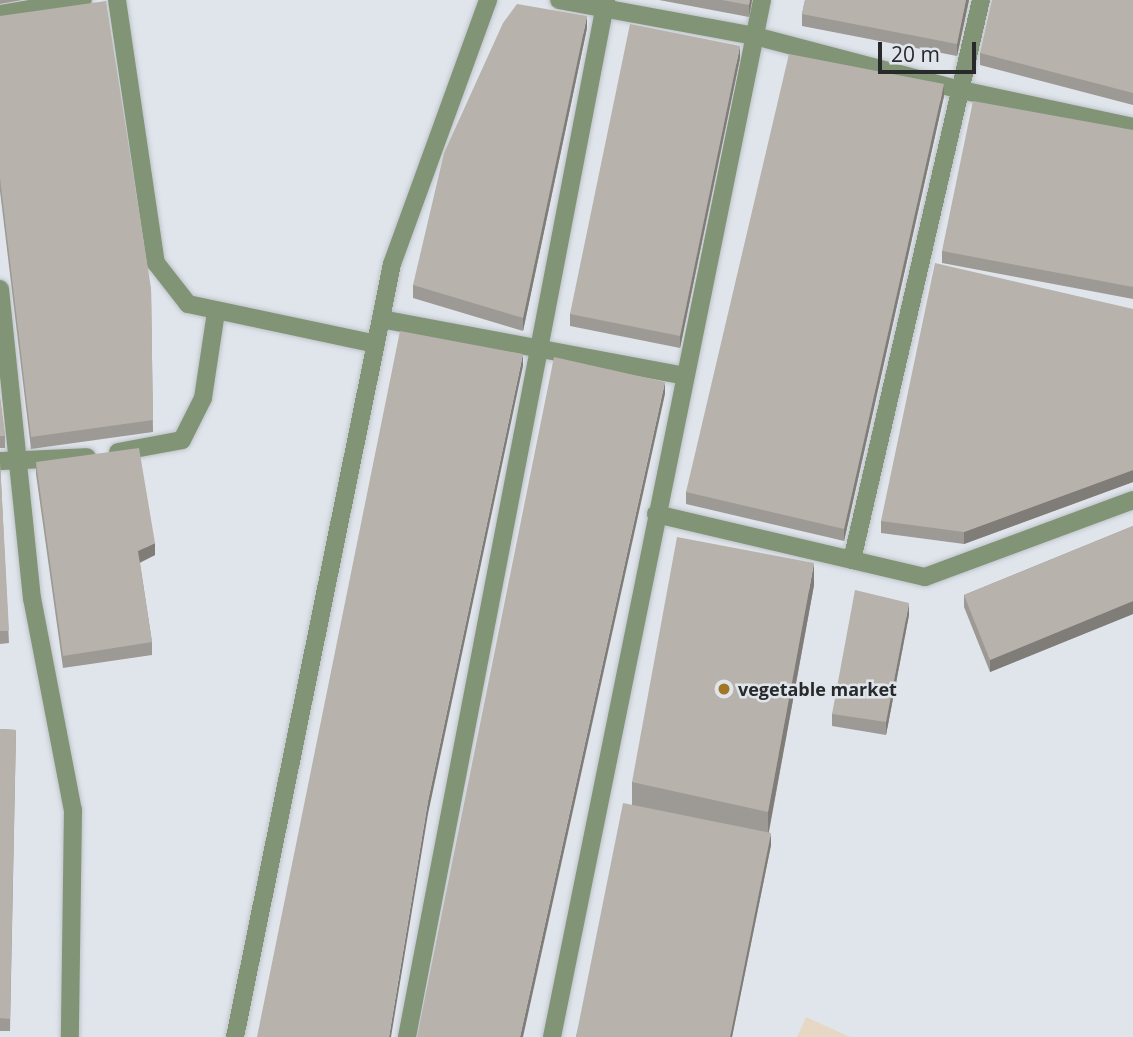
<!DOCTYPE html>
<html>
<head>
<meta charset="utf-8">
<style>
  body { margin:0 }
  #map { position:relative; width:1133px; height:1037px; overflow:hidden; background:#e0e5ec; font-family:"Open Sans",sans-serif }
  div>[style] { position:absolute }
  .education>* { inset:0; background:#e6d8c5 }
  .roads { filter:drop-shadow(0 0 2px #bfc3c9) drop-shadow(0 0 2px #bfc3c9) }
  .minor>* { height:18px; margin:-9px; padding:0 9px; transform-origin:9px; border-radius:9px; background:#819476 }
  .wall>* { inset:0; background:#9d9994 }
  .shaded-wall>* { inset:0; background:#807d78 }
  .building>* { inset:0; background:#b7b2ac }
  .dots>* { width:19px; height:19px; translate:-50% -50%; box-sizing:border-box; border:4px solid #e0e5ec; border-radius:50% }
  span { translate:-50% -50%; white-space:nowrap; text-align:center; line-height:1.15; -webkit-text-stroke:5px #e0e5ec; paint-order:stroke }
  .poi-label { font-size:18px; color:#27292b; font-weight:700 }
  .left { translate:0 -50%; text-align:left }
  .scale { position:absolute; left:878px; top:42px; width:98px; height:32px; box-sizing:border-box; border:4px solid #27292b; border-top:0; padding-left:9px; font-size:21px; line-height:24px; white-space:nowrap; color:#27292b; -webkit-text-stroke:5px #e0e5ec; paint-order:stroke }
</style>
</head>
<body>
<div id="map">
  <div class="education">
    <i style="clip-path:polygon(806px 1017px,850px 1037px,797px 1037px)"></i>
  </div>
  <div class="roads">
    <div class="minor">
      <i style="left:117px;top:0;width:266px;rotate:81.6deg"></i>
      <i style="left:156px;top:263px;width:52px;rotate:52deg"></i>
      <i style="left:188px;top:304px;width:192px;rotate:12deg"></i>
      <i style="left:559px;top:0;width:199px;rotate:10.4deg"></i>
      <i style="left:755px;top:36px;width:213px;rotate:14.7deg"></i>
      <i style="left:961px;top:90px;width:176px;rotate:12.1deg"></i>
      <i style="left:0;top:14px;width:84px;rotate:-9.6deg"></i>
      <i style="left:0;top:289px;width:311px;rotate:84.1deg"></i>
      <i style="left:32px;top:598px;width:216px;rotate:79.1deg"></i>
      <i style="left:73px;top:810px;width:227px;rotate:90.8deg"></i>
      <i style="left:381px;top:319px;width:309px;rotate:10.6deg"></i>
      <i style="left:118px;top:452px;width:65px;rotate:-10.6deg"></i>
      <i style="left:182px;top:440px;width:47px;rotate:-63.4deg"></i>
      <i style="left:203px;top:398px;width:87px;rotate:-81.4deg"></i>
      <i style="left:0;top:461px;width:87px;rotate:-2.6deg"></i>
      <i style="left:656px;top:514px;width:276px;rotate:13.2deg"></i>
      <i style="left:925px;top:577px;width:222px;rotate:-20.3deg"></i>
      <i style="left:852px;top:560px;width:575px;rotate:-77.03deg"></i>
      <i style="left:235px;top:1037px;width:789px;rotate:-78.52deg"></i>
      <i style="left:392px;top:264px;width:281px;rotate:-70deg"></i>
      <i style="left:407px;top:1037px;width:1056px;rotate:-79.14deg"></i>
      <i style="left:552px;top:1037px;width:1058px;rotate:-78.55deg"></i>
    </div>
  </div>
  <div class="wall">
    <i style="clip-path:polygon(0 0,22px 0,0 4px)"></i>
    <i style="clip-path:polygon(659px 0,752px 0,749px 17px)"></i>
    <i style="clip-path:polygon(805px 0,969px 0,957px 56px,802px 26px,802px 14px)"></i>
    <i style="clip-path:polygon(1133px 0,1133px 105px,980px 65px,980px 53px)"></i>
    <i style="clip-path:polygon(0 16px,151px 288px,153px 432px,31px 449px,0 191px)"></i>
    <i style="clip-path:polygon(587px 28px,523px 331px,413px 298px,413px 285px)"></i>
    <i style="clip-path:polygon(740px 58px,680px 348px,570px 326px,570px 314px)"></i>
    <i style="clip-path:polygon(944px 96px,844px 541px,686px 504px,686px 492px)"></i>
    <i style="clip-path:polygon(1133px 130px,1133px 299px,942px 263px,942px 251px)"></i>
    <i style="clip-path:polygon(1133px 309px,1133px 482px,964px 544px,881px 533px,881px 521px)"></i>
    <i style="clip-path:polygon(0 398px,5px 436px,5px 448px,0 448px)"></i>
    <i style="clip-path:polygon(0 462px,9px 643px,0 644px)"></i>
    <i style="clip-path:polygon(36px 462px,155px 555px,140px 563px,152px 642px,152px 655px,63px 668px,36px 474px)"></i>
    <i style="clip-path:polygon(1133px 526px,1133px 614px,990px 672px,964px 607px,964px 595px)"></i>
    <i style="clip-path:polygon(814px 585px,769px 832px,771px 845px,732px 1037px,576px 1037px,632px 805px,632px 782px)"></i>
    <i style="clip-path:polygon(909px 615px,886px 735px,832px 726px,832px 714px)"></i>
    <i style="clip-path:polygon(0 729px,16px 730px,10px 1031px,0 1031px)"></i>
  </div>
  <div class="shaded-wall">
    <i style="clip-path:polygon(750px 0,752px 0,749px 17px,749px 5px)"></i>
    <i style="clip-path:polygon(966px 0,969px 0,957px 56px,957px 44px)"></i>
    <i style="clip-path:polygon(587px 16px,587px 28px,523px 331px,523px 318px)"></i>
    <i style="clip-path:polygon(740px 46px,740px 58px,680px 348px,680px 336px)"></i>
    <i style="clip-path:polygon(944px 84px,944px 96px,844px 541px,844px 529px)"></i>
    <i style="clip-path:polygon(523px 354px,523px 366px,428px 814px,391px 1037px,389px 1037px,428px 801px)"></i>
    <i style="clip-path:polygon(665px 382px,665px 394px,523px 1037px,520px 1037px)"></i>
    <i style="clip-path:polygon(1133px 470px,1133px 482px,964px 544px,964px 532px)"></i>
    <i style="clip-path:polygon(155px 543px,155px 555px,138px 563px,138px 551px)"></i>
    <i style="clip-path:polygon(814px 563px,814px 585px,768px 835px,768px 812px)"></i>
    <i style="clip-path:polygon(1133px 601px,1133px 614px,990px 672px,990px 660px)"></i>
    <i style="clip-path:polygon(909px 603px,909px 615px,886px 735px,886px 722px)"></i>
    <i style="clip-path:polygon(771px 833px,771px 845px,732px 1037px,730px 1037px)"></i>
  </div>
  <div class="building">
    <i style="clip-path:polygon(722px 0,750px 0,749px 5px)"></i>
    <i style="clip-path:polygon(805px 0,966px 0,957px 44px,802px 14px)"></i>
    <i style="clip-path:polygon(992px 0,1133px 0,1133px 93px,980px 53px)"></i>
    <i style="clip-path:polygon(106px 1px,151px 288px,153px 420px,31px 437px,0 178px,0 16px)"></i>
    <i style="clip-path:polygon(517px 4px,587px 16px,523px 318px,413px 285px,444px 153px,503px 23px)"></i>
    <i style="clip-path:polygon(630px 24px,740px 46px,680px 336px,570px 314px)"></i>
    <i style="clip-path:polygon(789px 54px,944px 84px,844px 529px,686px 492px)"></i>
    <i style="clip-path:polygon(973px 101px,1133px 130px,1133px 287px,942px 251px)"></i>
    <i style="clip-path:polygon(935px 263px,1133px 309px,1133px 470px,964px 532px,881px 521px)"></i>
    <i style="clip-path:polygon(400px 331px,523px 354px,428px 801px,389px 1037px,257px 1037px)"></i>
    <i style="clip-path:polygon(554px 357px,665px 382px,520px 1037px,417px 1037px)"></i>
    <i style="clip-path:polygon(0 398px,5px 436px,0 436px)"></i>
    <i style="clip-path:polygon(139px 448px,155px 543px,138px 551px,152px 642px,63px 656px,36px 462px)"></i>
    <i style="clip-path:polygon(0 462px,9px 631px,0 631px)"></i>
    <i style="clip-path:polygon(1133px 526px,1133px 601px,990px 660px,964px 595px)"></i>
    <i style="clip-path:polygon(677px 537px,814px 563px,768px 812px,632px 782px)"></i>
    <i style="clip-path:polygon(855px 590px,909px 603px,886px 722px,832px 714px)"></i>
    <i style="clip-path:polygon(0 729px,16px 730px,10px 1019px,0 1018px)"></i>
    <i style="clip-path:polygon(623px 803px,771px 833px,730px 1037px,576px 1037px)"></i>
  </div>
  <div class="dots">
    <i style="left:724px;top:689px;background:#a27627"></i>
  </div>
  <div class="poi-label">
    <span class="left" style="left:738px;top:689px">vegetable market</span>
  </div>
  <div class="scale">20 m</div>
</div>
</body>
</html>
